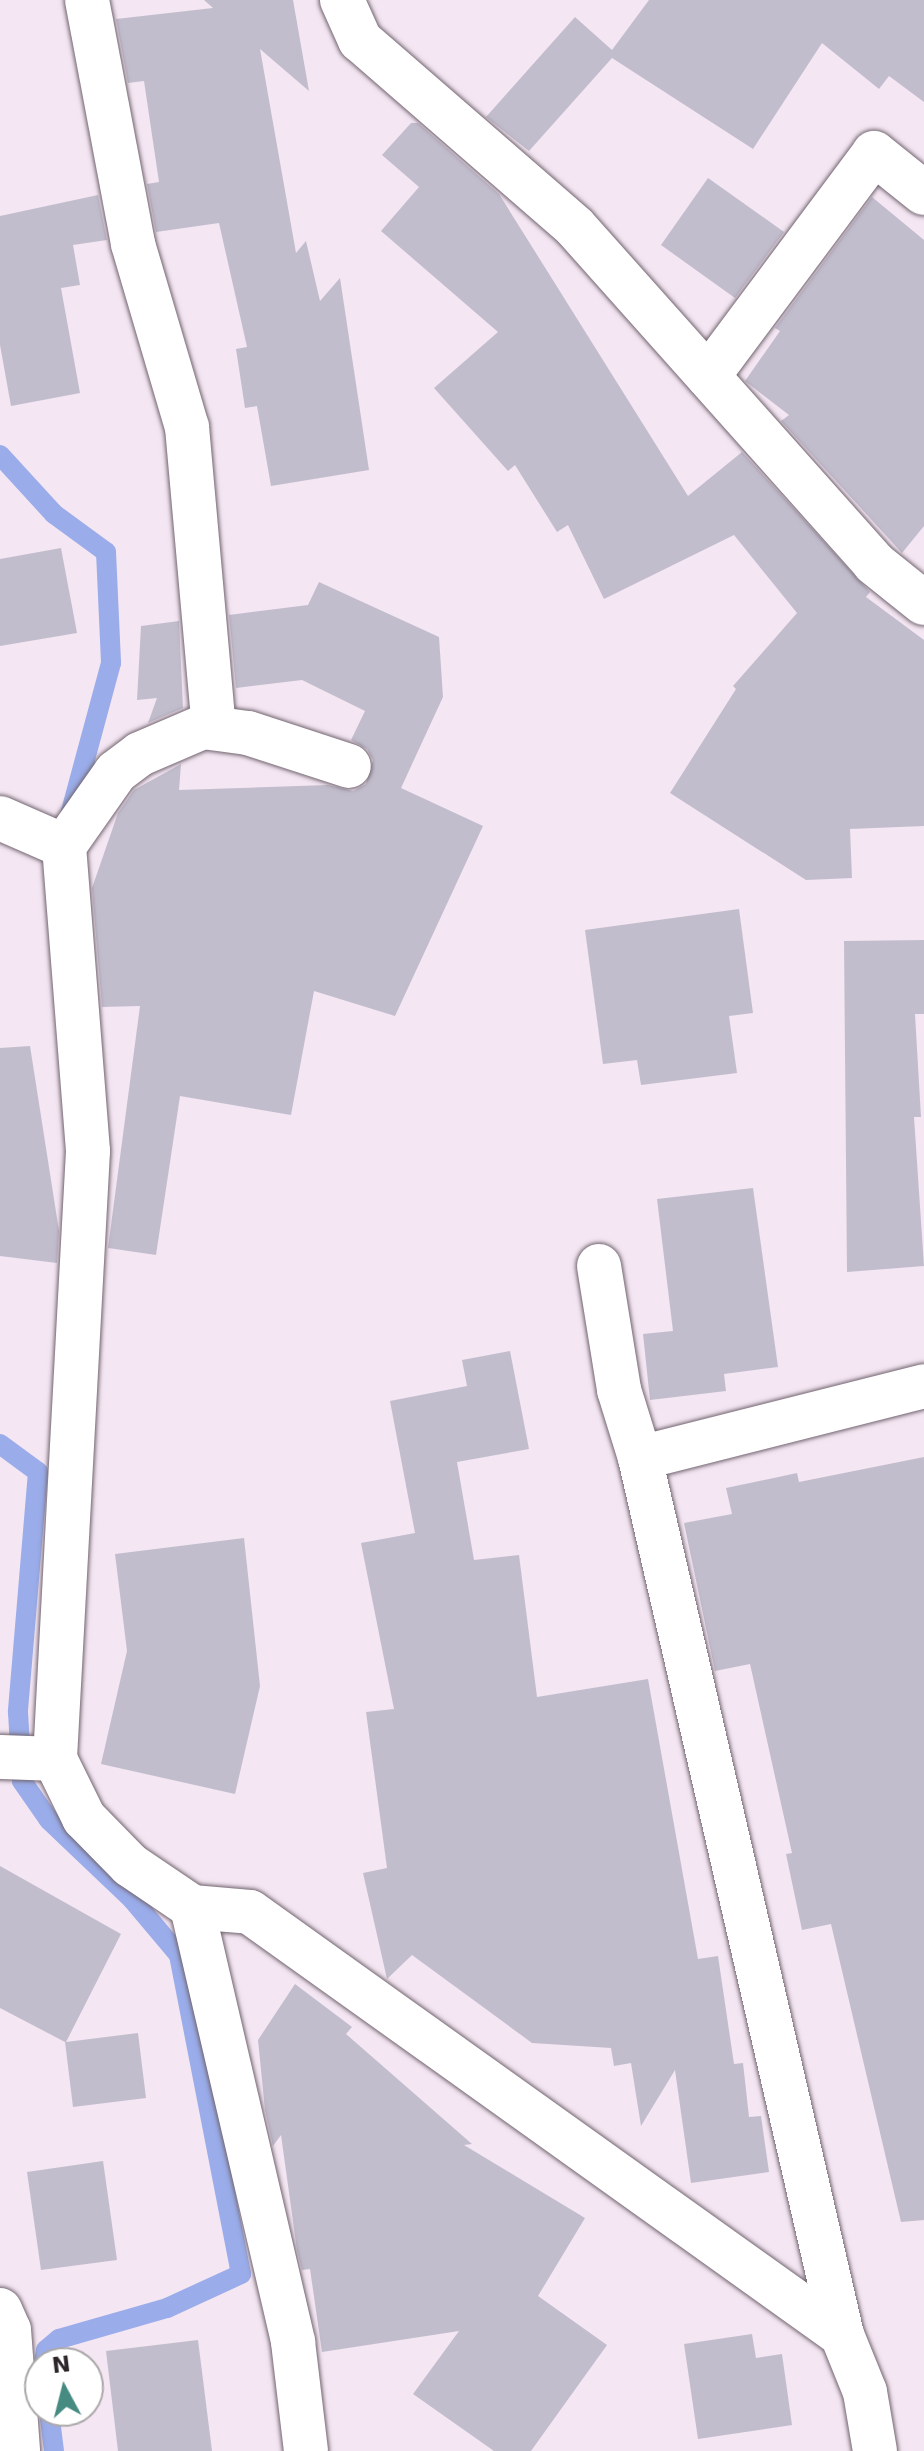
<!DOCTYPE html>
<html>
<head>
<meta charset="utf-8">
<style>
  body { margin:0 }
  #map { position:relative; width:924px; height:2451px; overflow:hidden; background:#f4e6f2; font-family:"DejaVu Sans",sans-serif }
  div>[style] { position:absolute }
  .stream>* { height:20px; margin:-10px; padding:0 10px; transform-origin:10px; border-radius:10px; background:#9aace9 }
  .building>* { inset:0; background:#c2bdcd }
  .roads { filter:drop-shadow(0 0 2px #716570) drop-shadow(0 0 2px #716570) }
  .minor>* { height:44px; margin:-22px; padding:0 22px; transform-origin:22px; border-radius:22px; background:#fff }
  span { translate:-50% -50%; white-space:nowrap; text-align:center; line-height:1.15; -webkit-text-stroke:8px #fff; paint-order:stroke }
  .north { position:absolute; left:24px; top:2347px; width:80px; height:80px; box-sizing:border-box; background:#fff; border:2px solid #aba8aa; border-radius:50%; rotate:353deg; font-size:22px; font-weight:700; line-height:32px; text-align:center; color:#2c262b }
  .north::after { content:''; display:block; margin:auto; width:28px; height:36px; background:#468b82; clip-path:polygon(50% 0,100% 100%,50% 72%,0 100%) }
</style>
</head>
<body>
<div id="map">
  <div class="stream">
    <i style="left:0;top:455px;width:80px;rotate:47.5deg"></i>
    <i style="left:54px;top:514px;width:64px;rotate:36.2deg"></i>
    <i style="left:106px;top:552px;width:111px;rotate:87.4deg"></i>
    <i style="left:111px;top:663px;width:157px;rotate:105.1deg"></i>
    <i style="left:0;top:1444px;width:47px;rotate:36.4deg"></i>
    <i style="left:38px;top:1472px;width:241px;rotate:94.8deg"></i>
    <i style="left:18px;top:1712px;width:69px;rotate:86.7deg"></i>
    <i style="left:22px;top:1781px;width:47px;rotate:55.3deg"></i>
    <i style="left:49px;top:1820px;width:115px;rotate:43.6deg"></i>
    <i style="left:132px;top:1899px;width:73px;rotate:50deg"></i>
    <i style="left:179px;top:1955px;width:325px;rotate:79deg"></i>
    <i style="left:241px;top:2274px;width:81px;rotate:155.3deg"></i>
    <i style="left:167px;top:2308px;width:112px;rotate:164deg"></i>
    <i style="left:59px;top:2339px;width:17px;rotate:140deg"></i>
    <i style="left:46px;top:2350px;width:13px;rotate:99deg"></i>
    <i style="left:49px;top:2411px;width:40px;rotate:82.9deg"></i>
  </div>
  <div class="building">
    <i style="clip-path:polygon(204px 0,293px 0,309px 91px,260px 49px,296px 253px,306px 241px,320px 301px,340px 278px,369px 470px,271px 486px,257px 406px,245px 408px,236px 349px,247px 347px,219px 223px,156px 232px,147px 184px,159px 182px,144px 81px,128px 83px,116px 19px,213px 8px)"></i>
    <i style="clip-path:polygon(649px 0,924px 0,924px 102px,889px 76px,879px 89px,822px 43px,753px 149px,612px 58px,529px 151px,486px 117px,575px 17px,612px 50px)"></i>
    <i style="clip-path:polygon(411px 123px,418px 123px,499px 194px,688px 496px,742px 452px,870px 592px,866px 597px,924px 640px,924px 826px,850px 829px,852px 878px,806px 880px,670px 793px,736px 689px,733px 686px,797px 613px,734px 535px,604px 599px,568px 525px,557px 532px,515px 465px,508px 471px,434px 388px,498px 332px,381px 231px,419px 187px,382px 155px)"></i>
    <i style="clip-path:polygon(708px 178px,784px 232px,735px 298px,661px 245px)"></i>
    <i style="clip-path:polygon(98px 195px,107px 240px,73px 245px,80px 285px,61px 288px,80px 393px,11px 406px,0 345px,0 216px)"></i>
    <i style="clip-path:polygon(872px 197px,924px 240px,924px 526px,902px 553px,781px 421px,789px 415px,745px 381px,780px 331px,775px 328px)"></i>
    <i style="clip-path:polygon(61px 548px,77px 633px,0 646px,0 559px)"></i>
    <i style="clip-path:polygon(319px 582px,439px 637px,443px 697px,401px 788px,483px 826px,395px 1016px,314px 991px,291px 1115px,180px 1096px,156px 1255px,108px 1248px,140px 1006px,102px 1007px,92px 888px,118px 813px,134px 790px,181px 764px,179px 790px,328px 785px,353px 791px,366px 784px,373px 760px,367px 749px,351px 740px,365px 711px,302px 680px,236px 688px,229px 615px,308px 605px)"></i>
    <i style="clip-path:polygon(179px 621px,183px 708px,148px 723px,157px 698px,137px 700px,141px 626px)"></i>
    <i style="clip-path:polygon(739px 909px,753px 1013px,729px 1016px,737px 1073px,641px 1085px,637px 1060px,603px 1064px,585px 930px)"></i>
    <i style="clip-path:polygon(924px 940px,924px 1014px,915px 1014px,921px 1117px,914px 1117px,924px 1266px,847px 1272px,844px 941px)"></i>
    <i style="clip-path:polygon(30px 1046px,59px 1231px,57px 1263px,0 1256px,0 1048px)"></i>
    <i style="clip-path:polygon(753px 1188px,778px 1367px,724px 1374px,726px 1391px,650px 1400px,643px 1334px,673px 1331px,657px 1199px)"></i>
    <i style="clip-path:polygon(510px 1351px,529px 1449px,457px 1462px,474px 1560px,519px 1555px,537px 1697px,648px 1679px,698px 1959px,718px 1956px,734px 2064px,743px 2063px,749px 2117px,761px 2116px,769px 2172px,691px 2183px,675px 2070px,641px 2126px,631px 2063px,614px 2066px,611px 2048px,532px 2043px,412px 1955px,387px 1979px,363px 1873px,387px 1868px,366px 1712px,394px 1709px,361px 1543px,415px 1533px,390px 1401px,467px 1386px,462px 1360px)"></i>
    <i style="clip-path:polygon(924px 1457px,924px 2220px,901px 2222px,831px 1924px,802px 1930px,786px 1854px,792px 1853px,750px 1664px,715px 1671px,684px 1523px,732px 1514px,726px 1488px,797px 1473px,799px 1482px)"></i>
    <i style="clip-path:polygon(244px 1538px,260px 1686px,235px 1794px,101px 1764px,127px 1651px,115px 1554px)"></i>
    <i style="clip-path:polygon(0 1866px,121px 1934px,66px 2042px,138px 2033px,146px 2098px,73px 2107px,65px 2042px,0 2008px)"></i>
    <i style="clip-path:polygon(295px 1984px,352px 2027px,346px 2034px,472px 2144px,464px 2145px,585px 2218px,538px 2296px,607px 2345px,531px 2451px,494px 2451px,413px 2394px,459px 2331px,322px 2352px,310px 2269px,302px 2270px,297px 2250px,281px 2135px,273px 2146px,265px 2110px,258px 2040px)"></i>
    <i style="clip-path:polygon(103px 2161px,117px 2260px,41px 2270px,27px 2172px)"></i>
    <i style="clip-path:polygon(752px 2334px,756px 2358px,782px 2354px,792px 2425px,698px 2439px,684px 2344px)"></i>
    <i style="clip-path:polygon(198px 2340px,212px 2451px,118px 2451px,106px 2351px)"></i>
  </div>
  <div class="roads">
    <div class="minor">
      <i style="left:87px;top:0;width:248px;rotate:79.3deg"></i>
      <i style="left:133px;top:244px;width:191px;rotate:73.6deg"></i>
      <i style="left:187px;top:427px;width:302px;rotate:84.9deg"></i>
      <i style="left:342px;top:0;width:44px;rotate:65.8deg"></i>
      <i style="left:360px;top:40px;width:285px;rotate:41deg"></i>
      <i style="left:575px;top:227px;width:450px;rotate:48.3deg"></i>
      <i style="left:874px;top:563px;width:64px;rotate:38.7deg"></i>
      <i style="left:708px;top:376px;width:278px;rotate:-53.3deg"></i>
      <i style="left:874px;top:153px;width:64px;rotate:38.7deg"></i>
      <i style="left:0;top:818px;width:70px;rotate:23.6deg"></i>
      <i style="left:64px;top:846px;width:306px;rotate:85.5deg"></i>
      <i style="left:88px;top:1151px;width:609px;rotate:93.11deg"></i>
      <i style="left:55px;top:1759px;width:66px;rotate:63.8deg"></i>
      <i style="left:84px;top:1818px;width:66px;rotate:45.6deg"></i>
      <i style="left:130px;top:1865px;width:75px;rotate:34.1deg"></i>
      <i style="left:192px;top:1907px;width:58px;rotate:4.9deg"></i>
      <i style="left:250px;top:1912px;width:728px;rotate:35.55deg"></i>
      <i style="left:842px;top:2335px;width:61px;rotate:68deg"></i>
      <i style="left:865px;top:2392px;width:60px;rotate:80.4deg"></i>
      <i style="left:64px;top:846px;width:90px;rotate:-54.9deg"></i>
      <i style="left:116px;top:772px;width:30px;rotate:-37deg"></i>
      <i style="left:140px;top:754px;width:69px;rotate:-23.2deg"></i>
      <i style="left:203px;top:727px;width:45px;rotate:7.6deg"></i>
      <i style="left:248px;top:733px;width:106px;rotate:18.1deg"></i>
      <i style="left:599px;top:1266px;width:126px;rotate:80.8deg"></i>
      <i style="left:619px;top:1390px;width:71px;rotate:72.8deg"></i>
      <i style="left:640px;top:1458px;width:900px;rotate:77.03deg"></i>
      <i style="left:640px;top:1458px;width:293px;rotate:-14.2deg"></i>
      <i style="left:0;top:1757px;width:55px;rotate:2.1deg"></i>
      <i style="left:192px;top:1907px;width:447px;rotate:76.9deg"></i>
      <i style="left:293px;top:2342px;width:110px;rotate:83.2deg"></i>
      <i style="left:0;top:2310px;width:22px;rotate:66deg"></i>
      <i style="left:9px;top:2330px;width:121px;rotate:85.7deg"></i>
    </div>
  </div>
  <div class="north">N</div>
</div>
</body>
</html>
